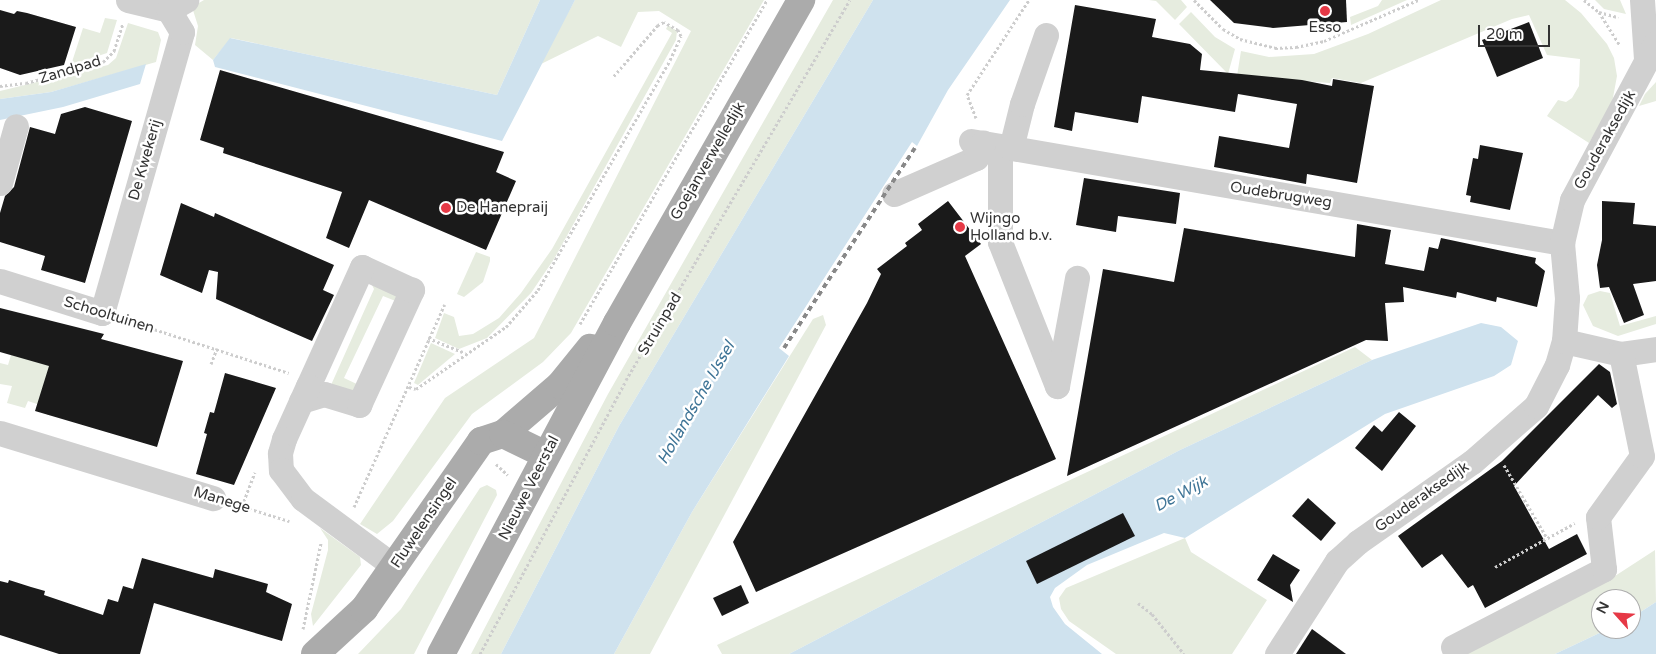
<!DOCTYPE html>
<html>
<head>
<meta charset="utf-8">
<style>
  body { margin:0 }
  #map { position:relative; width:1656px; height:654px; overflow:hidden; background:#fff; font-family:"Varela Round",sans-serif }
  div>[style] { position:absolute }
  .green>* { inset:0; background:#e6ecdf }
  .water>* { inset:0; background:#cfe2ee }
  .building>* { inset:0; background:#1a1a1a }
  .path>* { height:3px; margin-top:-1.5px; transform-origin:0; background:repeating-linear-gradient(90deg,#cdcdcd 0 2.5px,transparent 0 5px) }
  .minor>* { height:25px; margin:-12.5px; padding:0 12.5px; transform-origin:12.5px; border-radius:12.5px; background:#d0d0d0 }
  .major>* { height:28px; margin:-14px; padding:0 14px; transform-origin:14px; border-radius:14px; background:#ababab }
  .rail>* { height:4px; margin-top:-2px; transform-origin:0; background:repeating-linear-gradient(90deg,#888 0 5px,transparent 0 9px) }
  .dots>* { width:14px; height:14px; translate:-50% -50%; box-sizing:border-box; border:2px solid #fff; border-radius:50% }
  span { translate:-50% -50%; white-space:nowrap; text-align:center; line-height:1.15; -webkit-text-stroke:5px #fff; paint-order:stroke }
  .poi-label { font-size:15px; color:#333 }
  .left { translate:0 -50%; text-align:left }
  .street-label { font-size:15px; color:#333 }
  .water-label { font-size:16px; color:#3f7597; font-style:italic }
  .north { position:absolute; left:1591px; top:589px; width:50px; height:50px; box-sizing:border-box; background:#fff; border:1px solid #adadad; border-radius:50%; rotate:296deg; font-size:14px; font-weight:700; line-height:20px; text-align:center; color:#333 }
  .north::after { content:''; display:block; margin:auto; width:18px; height:22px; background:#e63946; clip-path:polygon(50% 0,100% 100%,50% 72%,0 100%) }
  .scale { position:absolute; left:1478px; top:25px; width:72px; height:22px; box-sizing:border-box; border:2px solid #333; border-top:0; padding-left:6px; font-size:15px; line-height:18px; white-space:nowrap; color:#333; -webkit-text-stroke:4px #fff; paint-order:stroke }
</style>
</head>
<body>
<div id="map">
  <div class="green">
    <i style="clip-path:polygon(204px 0,540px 0,497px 95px,231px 38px,213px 60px,195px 45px,198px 26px,192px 7px)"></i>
    <i style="clip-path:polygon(575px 0,764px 0,571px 333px,543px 362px,472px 414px,393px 521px,377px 534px,360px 524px,445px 398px,534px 338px,691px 31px,659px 11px,638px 12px,621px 47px,598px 36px,539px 65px)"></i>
    <i style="clip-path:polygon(833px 0,873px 0,619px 426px,501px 654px,471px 654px,608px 394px)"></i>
    <i style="clip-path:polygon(1149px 0,1181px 0,1187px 7px,1175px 20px,1156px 1px)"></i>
    <i style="clip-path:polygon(1382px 0,1407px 0,1351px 25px,1350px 17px,1378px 6px)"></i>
    <i style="clip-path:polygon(1441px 0,1565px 0,1581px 13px,1607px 44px,1614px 58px,1617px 76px,1612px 103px,1589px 143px,1547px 116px,1558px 100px,1566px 102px,1572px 98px,1579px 86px,1580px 59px,1547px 55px,1529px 15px,1512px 19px,1361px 83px,1332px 78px,1330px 83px,1237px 76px,1241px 51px,1269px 57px,1314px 54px,1368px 34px)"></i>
    <i style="clip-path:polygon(1595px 0,1620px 0,1626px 14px,1604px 9px)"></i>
    <i style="clip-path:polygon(1191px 12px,1215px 37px,1235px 49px,1228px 74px,1179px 24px)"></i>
    <i style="clip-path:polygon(105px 18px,117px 20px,107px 53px,71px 65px,83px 28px,100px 33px)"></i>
    <i style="clip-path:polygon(128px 23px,158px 32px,161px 40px,156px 62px,51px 92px,0 99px,0 91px,108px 65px,116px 58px)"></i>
    <i style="clip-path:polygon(668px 25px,677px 31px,676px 40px,554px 259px,531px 293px,487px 338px,459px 349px,435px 338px,444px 313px,454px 317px,459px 336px,473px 334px,499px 318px,521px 293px,552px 249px,672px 33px,666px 29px)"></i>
    <i style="clip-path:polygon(1656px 82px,1656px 101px,1639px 106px,1645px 94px)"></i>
    <i style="clip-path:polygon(476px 252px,490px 257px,490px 261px,483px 282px,464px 297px,457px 294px)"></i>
    <i style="clip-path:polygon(371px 283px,396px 292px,398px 302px,383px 296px,344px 378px,361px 386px,352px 392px,331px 385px,374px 289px)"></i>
    <i style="clip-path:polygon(1600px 291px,1610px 293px,1620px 326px,1656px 316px,1656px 324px,1618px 336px,1593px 326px,1583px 305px,1588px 295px)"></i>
    <i style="clip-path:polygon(823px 315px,826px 325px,650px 654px,614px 654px,692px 512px,813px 319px)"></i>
    <i style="clip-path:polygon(431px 343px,455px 354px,418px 385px,414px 383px)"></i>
    <i style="clip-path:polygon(1355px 347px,1372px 360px,1180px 450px,789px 654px,722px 654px,717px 645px)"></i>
    <i style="clip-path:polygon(11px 355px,50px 362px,101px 430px,87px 426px,89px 419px,47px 415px,49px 408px,28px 401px,25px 408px,7px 403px,12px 386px,0 384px,0 363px,8px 365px)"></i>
    <i style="clip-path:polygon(487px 485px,496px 490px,497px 495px,414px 654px,358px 654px,401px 609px,480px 488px)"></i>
    <i style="clip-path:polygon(320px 528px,360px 557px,361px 565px,313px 626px,311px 614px,328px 550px,328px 540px)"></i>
    <i style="clip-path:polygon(1185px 538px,1191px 552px,1267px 600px,1232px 654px,1116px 654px,1069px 621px,1061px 609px,1059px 598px,1066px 588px)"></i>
    <i style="clip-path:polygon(1655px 550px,1656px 602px,1631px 618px,1631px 599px,1601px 599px,1601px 629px,1608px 629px,1555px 654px,1465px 654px,1615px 576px)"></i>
  </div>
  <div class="water">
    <i style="clip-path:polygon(540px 0,575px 0,502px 141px,215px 67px,213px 60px,230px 38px,497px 95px)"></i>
    <i style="clip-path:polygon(873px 0,1010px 0,948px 90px,917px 146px,912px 142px,779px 348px,789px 356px,692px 512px,614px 654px,501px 654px,619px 426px)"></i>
    <i style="clip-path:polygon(146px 64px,140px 84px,63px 107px,0 120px,0 99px,51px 92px)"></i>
    <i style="clip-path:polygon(1481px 323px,1501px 327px,1518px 341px,1511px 365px,1494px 376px,1385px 414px,1185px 538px,1164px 533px,1087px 565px,1055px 588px,1050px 597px,1053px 607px,1065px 624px,1102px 654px,789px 654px,1180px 450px,1372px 360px)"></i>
    <i style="clip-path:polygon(1656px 602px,1656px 654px,1555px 654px,1608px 629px,1631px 629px,1631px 618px)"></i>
  </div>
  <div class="building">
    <i style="clip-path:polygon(1210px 0,1346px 0,1347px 22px,1273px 28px,1234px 23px)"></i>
    <i style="clip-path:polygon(1075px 5px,1156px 19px,1152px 37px,1190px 44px,1202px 54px,1200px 70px,1302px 80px,1332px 86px,1333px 79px,1374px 86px,1357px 183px,1307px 174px,1306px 184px,1214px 167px,1219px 136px,1289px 148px,1297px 104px,1238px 94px,1235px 112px,1142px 96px,1138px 123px,1075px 112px,1072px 131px,1054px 127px)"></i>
    <i style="clip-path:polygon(0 10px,14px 14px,17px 11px,27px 13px,76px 27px,64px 65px,20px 75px,0 68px)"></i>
    <i style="clip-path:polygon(1529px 22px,1543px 58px,1497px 77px,1482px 40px)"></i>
    <i style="clip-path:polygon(220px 70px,504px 152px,496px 172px,516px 181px,486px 250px,369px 200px,349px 248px,326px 238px,342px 192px,223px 153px,224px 148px,200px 140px)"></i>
    <i style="clip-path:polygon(85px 107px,132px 121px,85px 283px,41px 270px,45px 256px,0 242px,0 213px,5px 196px,14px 187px,30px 127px,55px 134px,61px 114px)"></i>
    <i style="clip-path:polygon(1480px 145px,1523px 153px,1510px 210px,1470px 202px,1471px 196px,1466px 195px,1473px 158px,1478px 159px)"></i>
    <i style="clip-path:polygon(1084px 178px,1180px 193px,1176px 224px,1118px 216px,1116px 232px,1076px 225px)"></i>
    <i style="clip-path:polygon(948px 201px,981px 244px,965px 256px,1056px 459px,756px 592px,733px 542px,867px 303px,881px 274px,877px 269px,907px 246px,905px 243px,922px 230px,918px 224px)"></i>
    <i style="clip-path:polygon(1602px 201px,1635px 203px,1633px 224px,1656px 226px,1656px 281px,1633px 284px,1644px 315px,1624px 323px,1609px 287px,1600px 288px,1597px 265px,1602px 240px)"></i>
    <i style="clip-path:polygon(181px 203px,214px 217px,215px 213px,334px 265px,323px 290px,334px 295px,312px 341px,216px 299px,218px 272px,209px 270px,202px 293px,160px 275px)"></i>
    <i style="clip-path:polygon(1357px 224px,1391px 230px,1385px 264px,1424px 271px,1429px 247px,1438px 249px,1441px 238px,1536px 258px,1535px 263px,1545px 271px,1537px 307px,1497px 297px,1496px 302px,1457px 292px,1456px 298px,1403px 287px,1404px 302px,1385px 303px,1388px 341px,1366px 340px,1067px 476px,1103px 269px,1174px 282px,1184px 228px,1355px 257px)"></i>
    <i style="clip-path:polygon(0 308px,104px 334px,101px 339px,183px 361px,157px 447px,35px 411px,49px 366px,0 352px)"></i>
    <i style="clip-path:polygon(1599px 364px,1610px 372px,1617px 404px,1612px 408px,1598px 395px,1514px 486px,1549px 549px,1577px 534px,1587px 554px,1485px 608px,1473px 585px,1468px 588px,1442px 554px,1422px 568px,1398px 536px,1502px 461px)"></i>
    <i style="clip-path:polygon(225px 373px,276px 388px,234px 485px,196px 474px,207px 434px,204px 433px,210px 412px,214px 413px)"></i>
    <i style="clip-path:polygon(1399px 412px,1416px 426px,1382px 471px,1355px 448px,1374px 425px,1382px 432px)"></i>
    <i style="clip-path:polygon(1308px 498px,1336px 523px,1321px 541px,1292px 516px)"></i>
    <i style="clip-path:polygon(1123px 513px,1135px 536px,1037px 584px,1026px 561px)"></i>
    <i style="clip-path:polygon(1273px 554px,1300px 570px,1290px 585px,1293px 602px,1257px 580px)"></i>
    <i style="clip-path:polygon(142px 558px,213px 578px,215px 569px,268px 584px,266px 592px,292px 604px,282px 641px,154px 603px,140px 654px,59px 654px,0 635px,0 581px,8px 583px,9px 580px,31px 587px,45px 591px,44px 595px,103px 615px,108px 599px,118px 602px,123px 586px,133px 589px)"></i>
    <i style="clip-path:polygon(741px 585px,749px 603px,722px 616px,713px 598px)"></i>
    <i style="clip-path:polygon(1312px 629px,1346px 654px,1296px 654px)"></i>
  </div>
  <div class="path">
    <i style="left:1194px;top:0;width:41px;rotate:45deg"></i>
    <i style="left:1223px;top:29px;width:20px;rotate:30deg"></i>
    <i style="left:1240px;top:39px;width:36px;rotate:14deg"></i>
    <i style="left:1275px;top:48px;width:21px;rotate:-3deg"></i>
    <i style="left:1296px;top:47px;width:29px;rotate:-12deg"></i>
    <i style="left:1324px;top:41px;width:103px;rotate:-23.6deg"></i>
    <i style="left:1584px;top:0;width:19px;rotate:39deg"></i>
    <i style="left:1599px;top:12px;width:20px;rotate:15deg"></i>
    <i style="left:1599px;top:12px;width:39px;rotate:58deg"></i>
    <i style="left:0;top:86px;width:26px;rotate:-7deg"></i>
    <i style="left:26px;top:83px;width:80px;rotate:-15.3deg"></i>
    <i style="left:103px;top:62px;width:16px;rotate:-45deg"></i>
    <i style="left:114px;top:51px;width:29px;rotate:-72deg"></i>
    <i style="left:976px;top:118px;width:25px;rotate:-111deg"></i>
    <i style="left:967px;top:95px;width:113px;rotate:-56.9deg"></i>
    <i style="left:126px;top:320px;width:171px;rotate:18deg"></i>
    <i style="left:580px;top:324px;width:374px;rotate:-60deg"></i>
    <i style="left:428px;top:338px;width:40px;rotate:22deg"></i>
    <i style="left:211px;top:364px;width:17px;rotate:-69deg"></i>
    <i style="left:409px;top:387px;width:7px;rotate:16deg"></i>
    <i style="left:416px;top:389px;width:109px;rotate:-34.6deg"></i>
    <i style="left:506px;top:327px;width:49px;rotate:-49.1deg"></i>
    <i style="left:538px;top:290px;width:265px;rotate:-60.1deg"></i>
    <i style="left:670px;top:60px;width:26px;rotate:-65deg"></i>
    <i style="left:681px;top:36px;width:7px;rotate:-117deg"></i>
    <i style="left:678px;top:30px;width:16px;rotate:-150deg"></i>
    <i style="left:664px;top:22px;width:7px;rotate:153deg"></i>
    <i style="left:658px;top:25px;width:69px;rotate:130.9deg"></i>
    <i style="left:496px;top:464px;width:16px;rotate:43deg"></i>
    <i style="left:1504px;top:465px;width:85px;rotate:59.5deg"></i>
    <i style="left:235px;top:504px;width:57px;rotate:17.5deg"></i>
    <i style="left:242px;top:506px;width:36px;rotate:-69deg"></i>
    <i style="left:354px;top:507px;width:222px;rotate:-65.9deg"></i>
    <i style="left:1495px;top:567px;width:91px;rotate:-28.8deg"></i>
    <i style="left:1138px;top:603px;width:18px;rotate:38deg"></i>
    <i style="left:1152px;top:614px;width:51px;rotate:51.3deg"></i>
    <i style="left:303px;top:629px;width:88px;rotate:-78.2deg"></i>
    <i style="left:480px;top:654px;width:310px;rotate:-61.9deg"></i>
    <i style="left:626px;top:380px;width:441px;rotate:-59.5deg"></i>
  </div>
  <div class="minor">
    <i style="left:128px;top:0;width:42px;rotate:13.7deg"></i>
    <i style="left:169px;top:10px;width:20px;rotate:-30deg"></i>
    <i style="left:1642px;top:0;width:59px;rotate:86.1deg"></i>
    <i style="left:971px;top:141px;width:600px;rotate:9.79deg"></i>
    <i style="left:1000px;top:146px;width:96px;rotate:90deg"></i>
    <i style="left:1000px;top:242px;width:155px;rotate:68.4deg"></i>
    <i style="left:1057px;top:386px;width:110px;rotate:-79.5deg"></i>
    <i style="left:1011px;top:148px;width:45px;rotate:-76deg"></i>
    <i style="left:1022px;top:104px;width:73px;rotate:-70.8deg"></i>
    <i style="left:0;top:183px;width:59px;rotate:-74.3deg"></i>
    <i style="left:894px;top:194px;width:90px;rotate:-23.7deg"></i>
    <i style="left:976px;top:158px;width:17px;rotate:-65deg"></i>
    <i style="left:0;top:281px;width:107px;rotate:17.4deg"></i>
    <i style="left:102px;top:313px;width:292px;rotate:-74.1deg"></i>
    <i style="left:182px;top:32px;width:26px;rotate:-121deg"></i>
    <i style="left:1564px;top:341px;width:58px;rotate:12.8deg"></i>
    <i style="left:1621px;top:354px;width:35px;rotate:-8deg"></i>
    <i style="left:301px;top:401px;width:24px;rotate:-17deg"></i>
    <i style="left:324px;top:394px;width:37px;rotate:17deg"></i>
    <i style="left:359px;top:405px;width:127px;rotate:-65.3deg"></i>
    <i style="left:412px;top:290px;width:55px;rotate:-155.3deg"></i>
    <i style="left:362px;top:267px;width:131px;rotate:114.4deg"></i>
    <i style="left:308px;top:386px;width:58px;rotate:114.4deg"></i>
    <i style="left:284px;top:439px;width:15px;rotate:106deg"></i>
    <i style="left:280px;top:453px;width:17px;rotate:87deg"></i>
    <i style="left:281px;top:470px;width:36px;rotate:53deg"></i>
    <i style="left:303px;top:499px;width:114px;rotate:36.5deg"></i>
    <i style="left:0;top:433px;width:223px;rotate:17deg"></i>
    <i style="left:1453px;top:647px;width:170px;rotate:-27.3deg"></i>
    <i style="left:1604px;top:569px;width:52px;rotate:-96.6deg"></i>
    <i style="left:1598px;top:517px;width:75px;rotate:-54.2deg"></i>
    <i style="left:1642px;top:456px;width:104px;rotate:-101.6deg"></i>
    <i style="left:1277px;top:654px;width:111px;rotate:-57.2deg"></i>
    <i style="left:1337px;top:561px;width:28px;rotate:-42deg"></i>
    <i style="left:1358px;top:542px;width:139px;rotate:-35.1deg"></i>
    <i style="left:1472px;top:462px;width:85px;rotate:-41.2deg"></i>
    <i style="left:1536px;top:406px;width:46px;rotate:-62.9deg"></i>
    <i style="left:1557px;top:365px;width:25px;rotate:-74deg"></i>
    <i style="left:1564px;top:341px;width:43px;rotate:-86deg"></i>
    <i style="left:1567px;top:298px;width:55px;rotate:-95.2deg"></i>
    <i style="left:1562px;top:243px;width:44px;rotate:-76.9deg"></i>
    <i style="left:1572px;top:200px;width:178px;rotate:-61.9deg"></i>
  </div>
  <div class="major">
    <i style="left:503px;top:434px;width:75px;rotate:-40.7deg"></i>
    <i style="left:560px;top:385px;width:48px;rotate:-51deg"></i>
    <i style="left:315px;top:654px;width:67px;rotate:-42.6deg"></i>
    <i style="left:364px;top:609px;width:205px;rotate:-55.1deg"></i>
    <i style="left:481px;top:441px;width:23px;rotate:-18deg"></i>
    <i style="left:503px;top:434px;width:48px;rotate:26deg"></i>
    <i style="left:441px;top:654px;width:375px;rotate:-62deg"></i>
    <i style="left:617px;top:323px;width:372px;rotate:-60.3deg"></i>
  </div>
  <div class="rail">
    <i style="left:784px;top:348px;width:239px;rotate:-56.8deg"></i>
  </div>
  <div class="dots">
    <i style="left:1325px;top:11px;background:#e63946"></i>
    <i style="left:446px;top:208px;background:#e63946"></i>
    <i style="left:960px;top:227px;background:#e63946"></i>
  </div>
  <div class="poi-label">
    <span style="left:1325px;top:28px">Esso</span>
    <span class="left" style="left:456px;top:208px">De Hanepraij</span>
    <span class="left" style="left:970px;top:227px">Wijngo<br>Holland b.v.</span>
  </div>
  <div class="street-label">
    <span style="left:70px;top:70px;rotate:-17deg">Zandpad</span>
    <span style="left:1605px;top:140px;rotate:-61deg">Gouderaksedijk</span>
    <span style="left:145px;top:160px;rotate:-74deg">De Kwekerij</span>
    <span style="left:708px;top:161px;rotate:-60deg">Goejanverwelledijk</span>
    <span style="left:1281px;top:195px;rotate:9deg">Oudebrugweg</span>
    <span style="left:109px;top:315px;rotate:17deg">Schooltuinen</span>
    <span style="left:660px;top:324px;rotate:-59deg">Struinpad</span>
    <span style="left:529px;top:488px;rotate:-63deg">Nieuwe Veerstal</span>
    <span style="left:1422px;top:497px;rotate:-35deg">Gouderaksedijk</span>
    <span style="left:222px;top:500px;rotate:17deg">Manege</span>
    <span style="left:424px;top:523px;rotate:-56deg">Fluwelensingel</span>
  </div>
  <div class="water-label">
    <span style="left:696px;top:403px;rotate:-60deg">Hollandsche IJssel</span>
    <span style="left:1181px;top:494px;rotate:-28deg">De Wijk</span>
  </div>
  <div class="north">N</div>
  <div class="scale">20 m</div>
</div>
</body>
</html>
